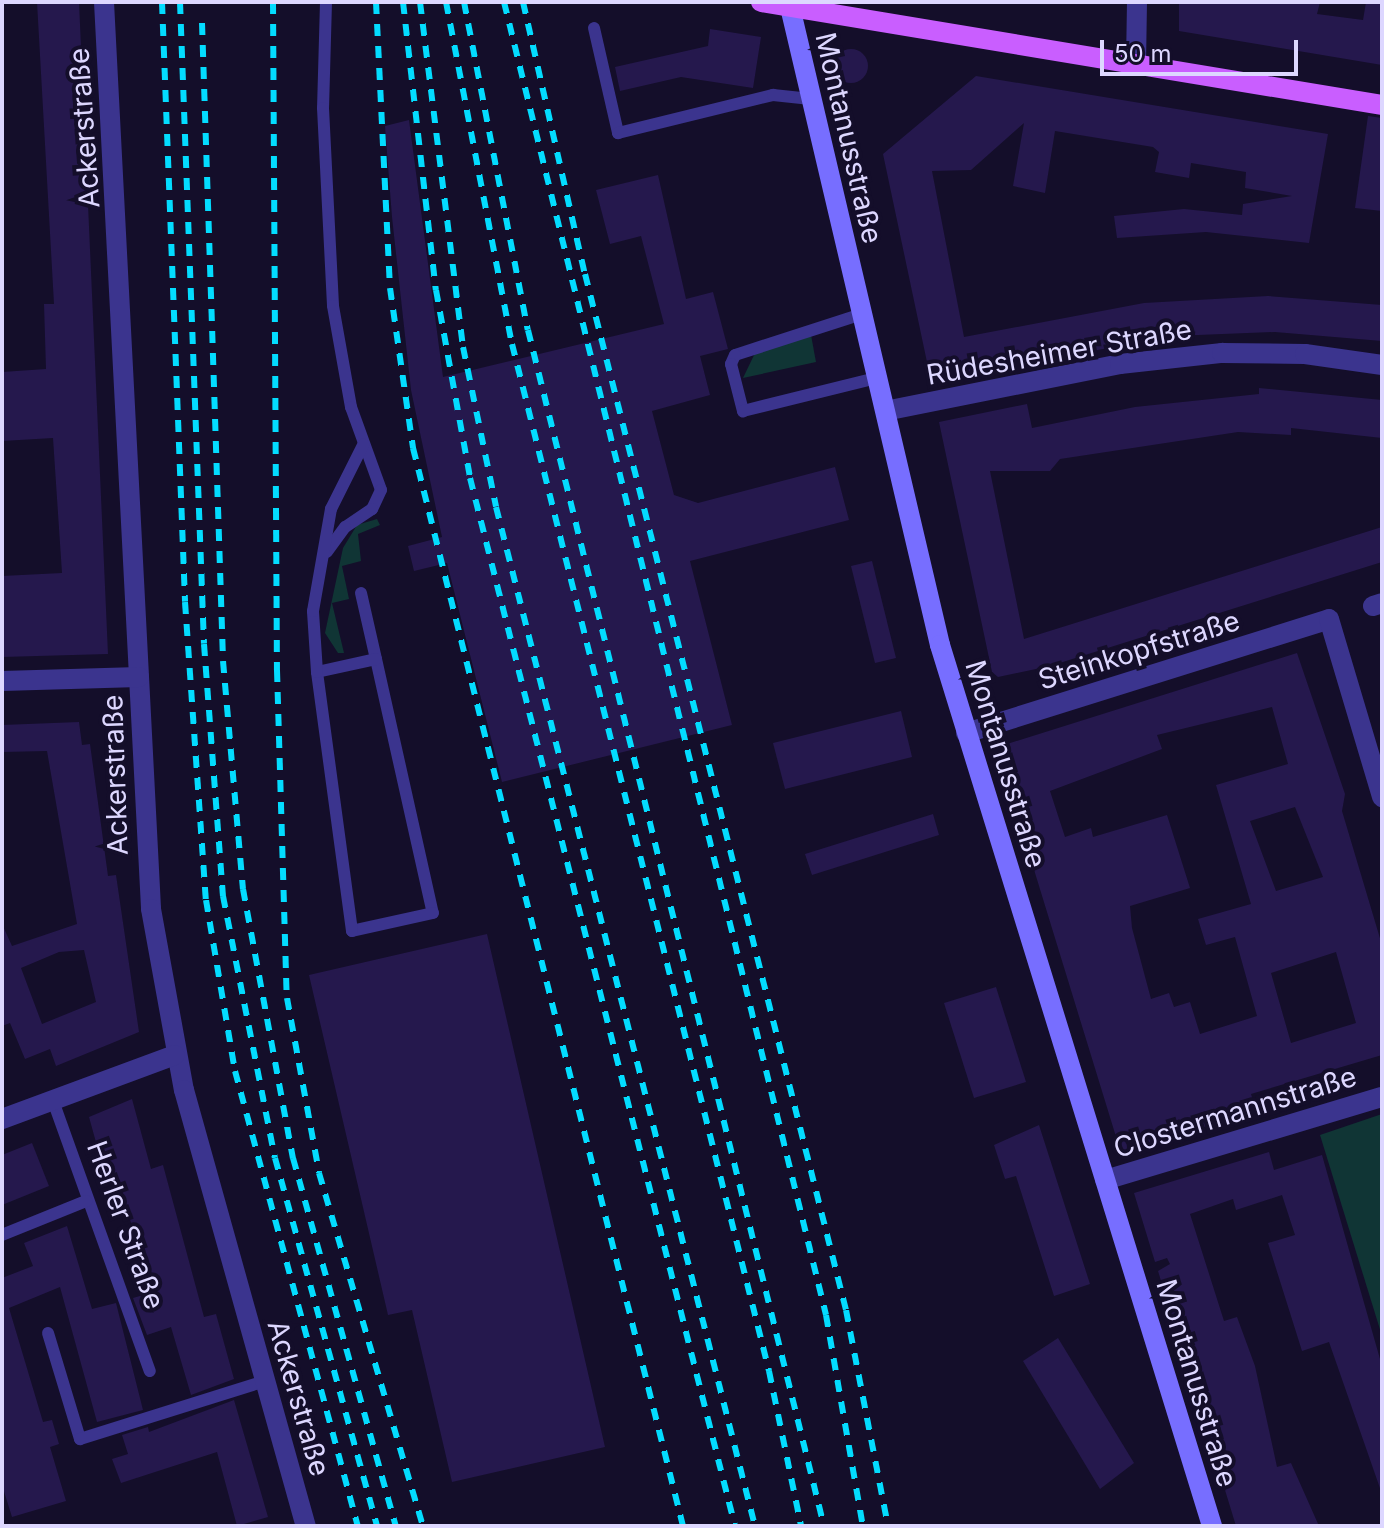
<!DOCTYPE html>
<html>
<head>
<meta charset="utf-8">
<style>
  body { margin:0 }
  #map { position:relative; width:1384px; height:1528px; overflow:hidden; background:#140e2a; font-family:Inter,sans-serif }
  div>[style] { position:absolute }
  .green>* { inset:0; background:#103535 }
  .building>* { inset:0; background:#25184d }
  .round { border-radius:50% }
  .lane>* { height:12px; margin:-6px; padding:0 6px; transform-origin:6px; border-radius:6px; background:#3b348e }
  .street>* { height:20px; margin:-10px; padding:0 10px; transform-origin:10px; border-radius:10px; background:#3b348e }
  .secondary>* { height:20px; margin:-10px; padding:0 10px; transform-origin:10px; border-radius:10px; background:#776eff }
  .primary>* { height:20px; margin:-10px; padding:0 10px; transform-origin:10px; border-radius:10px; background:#c95eff }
  .rail>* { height:6px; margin-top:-3px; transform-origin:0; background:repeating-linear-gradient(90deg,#03dcff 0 12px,transparent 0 22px) }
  span { translate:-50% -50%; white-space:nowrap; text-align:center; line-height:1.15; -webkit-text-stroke:8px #140e2a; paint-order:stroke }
  .street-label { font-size:28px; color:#ddd7ff }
  .frame { position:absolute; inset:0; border:4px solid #ddd7ff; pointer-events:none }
  .scale { position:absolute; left:1100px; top:40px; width:198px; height:36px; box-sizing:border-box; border:4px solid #ddd7ff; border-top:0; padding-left:10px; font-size:24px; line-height:28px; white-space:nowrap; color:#ddd7ff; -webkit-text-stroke:6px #140e2a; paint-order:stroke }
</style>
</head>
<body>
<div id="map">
  <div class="green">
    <i style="clip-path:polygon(811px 335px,816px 362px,743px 378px,756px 351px)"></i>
    <i style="clip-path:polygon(377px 519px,380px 525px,358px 534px,361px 561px,342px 566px,349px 599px,332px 603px,344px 653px,338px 653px,325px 633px,343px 548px,357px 525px)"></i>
    <i style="clip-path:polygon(1382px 1114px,1382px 1336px,1320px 1135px)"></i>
  </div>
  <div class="building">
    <i style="clip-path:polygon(37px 2px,79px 2px,108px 654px,2px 657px,2px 576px,62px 573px,53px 438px,2px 441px,2px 372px,46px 369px,44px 304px,54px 304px)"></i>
    <i style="clip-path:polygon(1179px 2px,1320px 2px,1317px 14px,1363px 20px,1366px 2px,1382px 2px,1382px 65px,1179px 31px)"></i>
    <i style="clip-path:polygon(710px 29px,761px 37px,753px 88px,681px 77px,620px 91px,615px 67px,708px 46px)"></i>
    <i class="round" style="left:834px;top:49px;width:34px;height:34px"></i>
    <i style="clip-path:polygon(976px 76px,1328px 134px,1309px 243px,1206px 232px,1117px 238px,1114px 216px,1184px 209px,1242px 215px,1243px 204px,1292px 196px,1245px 188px,1246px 172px,1191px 163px,1189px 178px,1155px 172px,1159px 152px,1153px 147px,1055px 131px,1045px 193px,1013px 186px,1024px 123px,971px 170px,932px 171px,964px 337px,1144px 303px,1268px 296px,1382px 305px,1382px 341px,1275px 332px,1173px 336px,931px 381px,883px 154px)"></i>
    <i style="clip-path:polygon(1368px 116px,1382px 118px,1382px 211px,1355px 208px)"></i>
    <i style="clip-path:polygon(409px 120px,443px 377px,664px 324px,641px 236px,610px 244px,596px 190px,658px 175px,686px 299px,713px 292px,728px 349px,700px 356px,710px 395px,652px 411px,674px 495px,698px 503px,835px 467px,849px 520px,690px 561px,732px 725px,502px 782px,447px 563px,414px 571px,408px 546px,442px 537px,411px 390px,392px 217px,385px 126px)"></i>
    <i style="clip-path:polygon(1259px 388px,1382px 400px,1382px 438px,1291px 428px,1291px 435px,1238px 432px,1060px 459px,1050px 471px,990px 471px,1024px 639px,1382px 527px,1382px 562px,1050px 666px,998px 677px,992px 672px,939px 422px,1027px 404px,1032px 428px,1135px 407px,1259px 394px)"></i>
    <i style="clip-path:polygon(872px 561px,896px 658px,875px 663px,851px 566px)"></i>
    <i style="clip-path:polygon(evenodd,1297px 653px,1345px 794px,1342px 811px,1382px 945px,1382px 1055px,1251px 1094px,1256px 1111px,1121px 1153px,1000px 759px,1010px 756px,1007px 744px,1297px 653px,1272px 707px,1288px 764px,1216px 785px,1251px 904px,1198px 919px,1206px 945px,1235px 937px,1257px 1016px,1200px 1034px,1190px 1002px,1174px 1007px,1169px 993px,1151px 999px,1132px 928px,1130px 906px,1190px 888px,1167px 815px,1093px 837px,1091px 828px,1065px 837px,1050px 791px,1162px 749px,1157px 735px,1272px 707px,1297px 653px,1295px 807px,1323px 877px,1276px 891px,1250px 821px,1295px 807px,1297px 653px,1336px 952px,1356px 1023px,1291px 1043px,1271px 973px,1336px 952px)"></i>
    <i style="clip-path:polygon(901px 711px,912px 757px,785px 789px,773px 743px)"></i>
    <i style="clip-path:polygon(evenodd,79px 722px,82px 745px,90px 744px,108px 876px,116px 875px,139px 1032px,56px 1066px,50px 1049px,25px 1059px,10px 1023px,2px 1026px,2px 924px,12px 946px,77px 924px,47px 751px,2px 752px,2px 725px,79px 722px,84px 950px,96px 1002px,42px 1024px,21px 968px,59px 952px,84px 950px)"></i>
    <i style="clip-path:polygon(933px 814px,939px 835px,812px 875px,805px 854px)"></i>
    <i style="clip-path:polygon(487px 934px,605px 1447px,452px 1482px,412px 1310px,388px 1315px,309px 975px)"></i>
    <i style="clip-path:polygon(996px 987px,1026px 1082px,974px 1098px,944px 1003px)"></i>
    <i style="clip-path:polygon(132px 1099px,151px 1169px,163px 1165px,204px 1317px,216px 1314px,234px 1379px,191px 1395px,171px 1327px,147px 1335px,133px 1298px,150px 1293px,119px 1179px,107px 1182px,89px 1117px)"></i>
    <i style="clip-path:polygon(1039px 1125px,1090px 1284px,1054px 1296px,1016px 1176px,1005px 1179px,994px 1145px)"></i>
    <i style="clip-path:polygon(32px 1143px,49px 1186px,2px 1205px,2px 1155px)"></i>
    <i style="clip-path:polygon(1269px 1152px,1274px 1170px,1322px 1155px,1382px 1366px,1382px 1494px,1329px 1342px,1302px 1351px,1268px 1243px,1295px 1235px,1282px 1195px,1236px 1210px,1233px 1199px,1190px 1214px,1224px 1321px,1237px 1317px,1255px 1366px,1277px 1467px,1291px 1463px,1319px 1526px,1236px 1526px,1158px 1271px,1170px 1264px,1167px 1258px,1155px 1262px,1134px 1193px)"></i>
    <i style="clip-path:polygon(67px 1226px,92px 1309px,116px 1303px,143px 1410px,97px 1422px,60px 1287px,9px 1308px,43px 1422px,52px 1420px,59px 1444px,50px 1447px,66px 1501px,12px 1517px,2px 1485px,2px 1278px,33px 1266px,24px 1243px)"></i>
    <i style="clip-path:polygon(1058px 1338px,1134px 1463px,1100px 1489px,1023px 1361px)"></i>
    <i style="clip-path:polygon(234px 1400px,268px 1517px,237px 1526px,217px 1452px,121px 1483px,112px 1459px,128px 1454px,122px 1435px,148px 1427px,149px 1432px)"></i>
  </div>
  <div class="lane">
    <i style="left:326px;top:2px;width:106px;rotate:91.6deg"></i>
    <i style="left:323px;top:108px;width:198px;rotate:87.1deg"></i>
    <i style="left:333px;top:306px;width:103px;rotate:79.9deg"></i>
    <i style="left:351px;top:407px;width:88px;rotate:70.1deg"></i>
    <i style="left:381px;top:490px;width:21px;rotate:115deg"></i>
    <i style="left:372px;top:509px;width:32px;rotate:146deg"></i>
    <i style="left:345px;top:527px;width:31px;rotate:126deg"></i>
    <i style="left:594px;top:28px;width:108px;rotate:77.1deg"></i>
    <i style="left:618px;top:133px;width:160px;rotate:-13.8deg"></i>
    <i style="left:773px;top:95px;width:38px;rotate:6deg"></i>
    <i style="left:862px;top:314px;width:133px;rotate:162.1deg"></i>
    <i style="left:735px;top:355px;width:10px;rotate:114deg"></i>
    <i style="left:731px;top:364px;width:49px;rotate:75.7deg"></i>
    <i style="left:743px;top:411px;width:141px;rotate:-13.9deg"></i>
    <i style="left:361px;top:593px;width:68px;rotate:77.2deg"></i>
    <i style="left:376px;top:659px;width:260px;rotate:77.4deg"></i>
    <i style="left:433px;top:913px;width:83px;rotate:167.5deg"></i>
    <i style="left:352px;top:931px;width:261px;rotate:-97.7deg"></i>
    <i style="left:317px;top:672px;width:60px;rotate:-12.4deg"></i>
    <i style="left:317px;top:672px;width:61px;rotate:-93.8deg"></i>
    <i style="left:313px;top:611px;width:104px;rotate:-80deg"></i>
    <i style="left:331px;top:509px;width:72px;rotate:-63.4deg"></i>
    <i style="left:52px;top:1098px;width:290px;rotate:70.3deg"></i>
    <i style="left:2px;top:1235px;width:91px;rotate:-22deg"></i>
    <i style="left:48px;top:1333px;width:111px;rotate:73.2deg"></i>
    <i style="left:80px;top:1439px;width:194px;rotate:-17.4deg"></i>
  </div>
  <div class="street">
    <i style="left:104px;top:2px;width:908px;rotate:87.03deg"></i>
    <i style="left:151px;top:909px;width:184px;rotate:79.7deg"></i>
    <i style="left:184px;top:1090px;width:453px;rotate:74.4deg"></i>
    <i style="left:1136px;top:65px;width:63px;rotate:-89.1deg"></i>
    <i style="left:890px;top:410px;width:235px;rotate:-11.3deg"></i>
    <i style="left:1120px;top:364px;width:103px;rotate:-6.2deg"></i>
    <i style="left:1222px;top:353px;width:83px;rotate:0.7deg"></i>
    <i style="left:1305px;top:354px;width:78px;rotate:8.1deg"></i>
    <i style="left:1373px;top:606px;width:9px;rotate:-18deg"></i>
    <i style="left:2px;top:681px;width:137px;rotate:-1.7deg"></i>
    <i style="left:966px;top:733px;width:380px;rotate:-17.4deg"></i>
    <i style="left:1329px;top:619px;width:186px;rotate:73.4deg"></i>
    <i style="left:2px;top:1119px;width:184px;rotate:-20.3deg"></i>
    <i style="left:1105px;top:1180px;width:289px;rotate:-16.7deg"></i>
  </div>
  <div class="secondary">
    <i style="left:790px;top:7px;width:655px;rotate:76.77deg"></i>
    <i style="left:940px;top:645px;width:922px;rotate:72.84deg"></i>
  </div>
  <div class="primary">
    <i style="left:761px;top:2px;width:629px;rotate:9.42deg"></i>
  </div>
  <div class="rail">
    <i style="left:162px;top:2px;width:600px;rotate:87.8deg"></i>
    <i style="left:185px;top:602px;width:299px;rotate:86deg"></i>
    <i style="left:206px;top:900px;width:173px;rotate:80.4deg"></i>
    <i style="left:235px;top:1071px;width:471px;rotate:74.9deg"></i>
    <i style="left:180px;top:2px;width:642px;rotate:87.86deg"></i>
    <i style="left:204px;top:644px;width:253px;rotate:85.7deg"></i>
    <i style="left:223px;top:896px;width:267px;rotate:78.8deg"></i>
    <i style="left:275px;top:1158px;width:382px;rotate:74.5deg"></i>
    <i style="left:273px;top:2px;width:668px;rotate:89.66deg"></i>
    <i style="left:277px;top:670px;width:328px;rotate:88.3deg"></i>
    <i style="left:287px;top:998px;width:178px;rotate:79.6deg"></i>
    <i style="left:319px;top:1173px;width:368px;rotate:73.6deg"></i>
    <i style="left:376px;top:2px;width:286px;rotate:87.2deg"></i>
    <i style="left:390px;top:288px;width:162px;rotate:81.8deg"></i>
    <i style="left:413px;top:448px;width:1111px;rotate:75.94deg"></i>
    <i style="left:403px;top:2px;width:290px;rotate:83.5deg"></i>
    <i style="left:436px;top:290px;width:191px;rotate:79.7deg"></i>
    <i style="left:470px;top:478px;width:1081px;rotate:75.81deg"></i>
    <i style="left:420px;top:2px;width:348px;rotate:82.9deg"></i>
    <i style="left:463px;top:347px;width:163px;rotate:78.3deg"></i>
    <i style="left:496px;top:507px;width:1051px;rotate:75.74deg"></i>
    <i style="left:446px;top:2px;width:348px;rotate:79.1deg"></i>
    <i style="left:512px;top:344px;width:1059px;rotate:75.95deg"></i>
    <i style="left:769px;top:1371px;width:158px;rotate:78.3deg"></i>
    <i style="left:464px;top:2px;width:334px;rotate:79deg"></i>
    <i style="left:528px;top:330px;width:1232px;rotate:76.1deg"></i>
    <i style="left:504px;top:2px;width:1352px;rotate:76.22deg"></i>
    <i style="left:826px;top:1315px;width:214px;rotate:80.1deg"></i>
    <i style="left:523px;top:2px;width:279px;rotate:77.2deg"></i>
    <i style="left:585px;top:274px;width:1068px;rotate:75.86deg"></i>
    <i style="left:846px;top:1310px;width:220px;rotate:79deg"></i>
    <i style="left:202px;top:23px;width:638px;rotate:88.11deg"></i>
    <i style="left:223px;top:661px;width:229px;rotate:85deg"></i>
    <i style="left:243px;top:889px;width:274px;rotate:79.5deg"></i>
    <i style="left:293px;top:1158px;width:382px;rotate:74.4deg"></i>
  </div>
  <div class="street-label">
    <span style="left:84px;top:128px;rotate:-94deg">Ackerstraße</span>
    <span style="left:849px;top:138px;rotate:77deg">Montanusstraße</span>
    <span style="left:1059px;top:352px;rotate:-10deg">Rüdesheimer Straße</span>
    <span style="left:1139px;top:650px;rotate:-17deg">Steinkopfstraße</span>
    <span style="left:1006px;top:764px;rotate:73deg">Montanusstraße</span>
    <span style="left:115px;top:775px;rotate:-92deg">Ackerstraße</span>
    <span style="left:1235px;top:1112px;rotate:-17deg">Clostermannstraße</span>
    <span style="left:126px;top:1225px;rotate:70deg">Herler Straße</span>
    <span style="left:1197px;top:1383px;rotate:73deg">Montanusstraße</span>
    <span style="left:299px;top:1398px;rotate:74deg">Ackerstraße</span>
  </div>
  <div class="frame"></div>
  <div class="scale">50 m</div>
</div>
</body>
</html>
